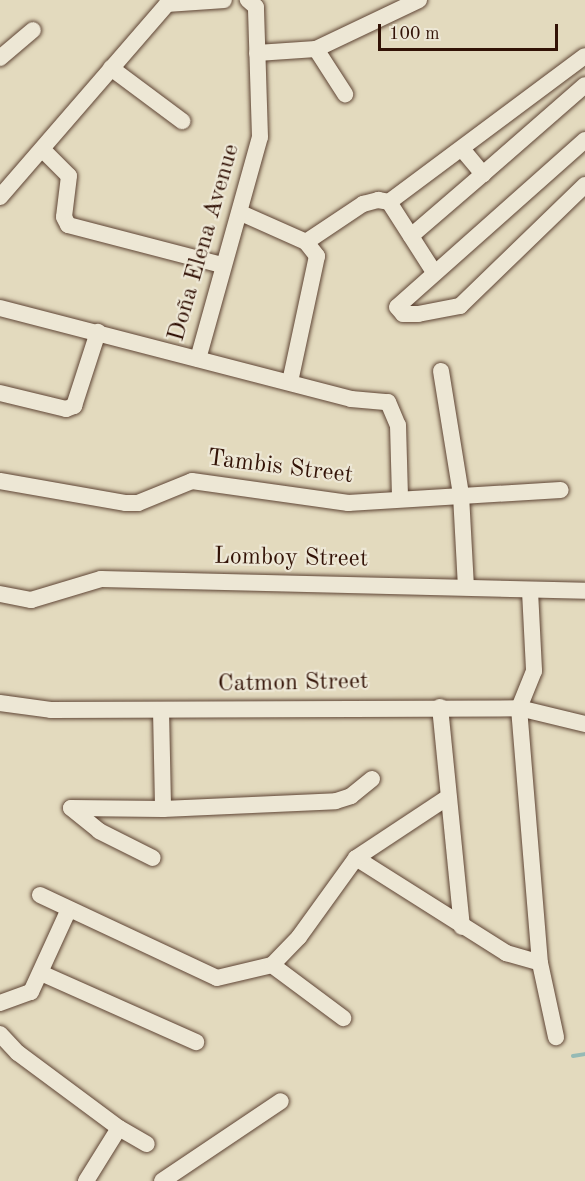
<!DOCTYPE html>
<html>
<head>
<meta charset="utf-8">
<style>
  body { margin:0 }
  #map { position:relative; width:585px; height:1181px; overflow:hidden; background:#e3dabe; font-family:"Old Standard TT",serif }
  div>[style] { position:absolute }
  .stream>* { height:4px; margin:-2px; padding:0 2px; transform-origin:2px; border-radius:2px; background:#95bab5 }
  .roads { filter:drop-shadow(0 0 2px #5e4434) drop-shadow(0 0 2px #5e4434) }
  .minor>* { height:16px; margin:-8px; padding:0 8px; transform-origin:8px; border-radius:8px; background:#ede7d5 }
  span { translate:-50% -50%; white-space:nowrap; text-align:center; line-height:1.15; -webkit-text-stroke:4.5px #ede7d5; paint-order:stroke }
  .street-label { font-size:24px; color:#321206 }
  .scale { position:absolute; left:378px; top:24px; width:180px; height:27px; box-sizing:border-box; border:3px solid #321206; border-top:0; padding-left:8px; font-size:18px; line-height:21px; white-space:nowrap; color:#321206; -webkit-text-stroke:4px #ede7d5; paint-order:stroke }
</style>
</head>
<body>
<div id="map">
  <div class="stream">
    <i style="left:573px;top:1056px;width:12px;rotate:-9deg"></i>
  </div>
  <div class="roads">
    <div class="minor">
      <i style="left:316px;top:49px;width:54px;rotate:57.2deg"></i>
      <i style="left:257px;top:53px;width:59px;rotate:-3.9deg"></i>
      <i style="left:316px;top:49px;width:114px;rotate:-25.4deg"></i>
      <i style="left:0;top:58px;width:43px;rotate:-40.3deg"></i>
      <i style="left:111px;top:68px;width:89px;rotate:36.7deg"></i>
      <i style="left:585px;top:140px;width:251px;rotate:138.4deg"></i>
      <i style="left:397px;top:307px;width:9px;rotate:49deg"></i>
      <i style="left:403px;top:314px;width:15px"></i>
      <i style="left:418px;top:314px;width:43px;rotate:-10.8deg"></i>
      <i style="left:460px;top:306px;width:174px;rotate:-44.1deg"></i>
      <i style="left:462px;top:149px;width:33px;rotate:50deg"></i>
      <i style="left:483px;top:174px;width:135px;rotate:-41.1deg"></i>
      <i style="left:44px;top:151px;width:35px;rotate:45deg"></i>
      <i style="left:69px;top:176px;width:41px;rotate:97deg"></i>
      <i style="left:64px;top:217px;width:9px;rotate:63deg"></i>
      <i style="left:68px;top:225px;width:159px;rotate:14.6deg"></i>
      <i style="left:0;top:197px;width:255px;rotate:-49.1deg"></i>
      <i style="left:167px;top:4px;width:57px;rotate:-4deg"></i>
      <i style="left:389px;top:202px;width:244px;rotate:-36.7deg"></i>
      <i style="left:241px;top:213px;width:71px;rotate:24deg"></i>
      <i style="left:306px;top:242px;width:18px;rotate:52deg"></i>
      <i style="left:317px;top:256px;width:129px;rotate:102.1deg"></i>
      <i style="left:411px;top:236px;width:95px;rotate:-40.7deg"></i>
      <i style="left:306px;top:242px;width:69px;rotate:-33.7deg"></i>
      <i style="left:363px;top:204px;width:16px;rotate:-15deg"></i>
      <i style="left:378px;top:200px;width:11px;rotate:10deg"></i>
      <i style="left:389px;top:202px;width:83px;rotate:57.3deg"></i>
      <i style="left:0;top:308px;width:363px;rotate:14.5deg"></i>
      <i style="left:351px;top:399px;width:37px;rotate:5deg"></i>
      <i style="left:388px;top:402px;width:25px;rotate:67deg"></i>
      <i style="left:398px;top:425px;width:73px;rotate:88.4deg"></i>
      <i style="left:198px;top:359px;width:230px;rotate:-74.4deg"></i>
      <i style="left:260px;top:137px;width:130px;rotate:-91.8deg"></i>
      <i style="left:256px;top:7px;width:11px;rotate:-139deg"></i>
      <i style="left:441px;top:371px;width:126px;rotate:80.8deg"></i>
      <i style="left:461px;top:495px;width:92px;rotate:86.9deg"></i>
      <i style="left:0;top:393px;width:68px;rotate:13.6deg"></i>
      <i style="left:66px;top:409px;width:9px;rotate:-21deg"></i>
      <i style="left:74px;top:406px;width:78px;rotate:-72deg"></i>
      <i style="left:0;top:481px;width:128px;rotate:9.9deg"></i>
      <i style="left:126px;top:503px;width:12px"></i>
      <i style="left:138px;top:503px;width:58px;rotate:-22.2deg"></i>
      <i style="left:192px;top:481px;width:158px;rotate:8deg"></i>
      <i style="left:348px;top:503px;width:213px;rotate:-3.5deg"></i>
      <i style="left:530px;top:591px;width:80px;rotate:87.1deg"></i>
      <i style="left:534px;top:671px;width:40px;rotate:112deg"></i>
      <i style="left:519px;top:708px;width:256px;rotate:85.3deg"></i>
      <i style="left:540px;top:963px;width:76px;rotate:77.8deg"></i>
      <i style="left:0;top:594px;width:32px;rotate:11deg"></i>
      <i style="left:31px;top:600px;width:73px;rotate:-16.7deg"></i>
      <i style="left:101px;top:579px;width:484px;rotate:1.4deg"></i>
      <i style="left:0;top:703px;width:51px;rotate:7.8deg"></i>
      <i style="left:51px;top:710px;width:468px;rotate:-0.2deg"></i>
      <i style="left:519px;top:708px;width:68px;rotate:13.6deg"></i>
      <i style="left:440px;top:707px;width:221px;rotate:84.3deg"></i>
      <i style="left:161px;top:710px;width:99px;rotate:88.8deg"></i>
      <i style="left:71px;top:808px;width:92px;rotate:0.6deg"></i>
      <i style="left:163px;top:809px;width:173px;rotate:-2.6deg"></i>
      <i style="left:336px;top:801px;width:16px;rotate:-18deg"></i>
      <i style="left:351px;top:796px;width:27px;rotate:-39deg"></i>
      <i style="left:71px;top:808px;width:36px;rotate:39deg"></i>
      <i style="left:99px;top:831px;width:60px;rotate:26.6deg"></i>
      <i style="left:356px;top:858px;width:178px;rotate:32.3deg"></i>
      <i style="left:506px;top:953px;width:35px;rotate:16deg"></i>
      <i style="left:40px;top:895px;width:195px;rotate:25.1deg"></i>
      <i style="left:217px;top:978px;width:57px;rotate:-13.3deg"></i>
      <i style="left:272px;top:965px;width:39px;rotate:-46deg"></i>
      <i style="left:299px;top:937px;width:97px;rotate:-54.2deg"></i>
      <i style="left:356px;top:858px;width:110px;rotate:-33.5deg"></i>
      <i style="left:272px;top:965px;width:89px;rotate:36.7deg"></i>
      <i style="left:41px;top:973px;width:170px;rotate:24deg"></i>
      <i style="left:0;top:1003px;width:33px;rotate:-20deg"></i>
      <i style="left:31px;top:992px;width:91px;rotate:-65.4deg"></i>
      <i style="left:0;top:1034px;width:26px;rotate:47deg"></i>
      <i style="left:18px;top:1053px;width:126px;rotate:36.6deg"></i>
      <i style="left:119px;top:1128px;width:32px;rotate:30deg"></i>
      <i style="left:86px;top:1181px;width:62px;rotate:-58.1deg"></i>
      <i style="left:162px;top:1181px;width:143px;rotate:-33.9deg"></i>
    </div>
  </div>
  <div class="street-label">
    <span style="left:205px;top:243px;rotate:-74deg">Doña Elena Avenue</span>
    <span style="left:280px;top:468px;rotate:7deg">Tambis Street</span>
    <span style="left:291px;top:559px;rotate:1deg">Lomboy Street</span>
    <span style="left:293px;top:684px;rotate:-1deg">Catmon Street</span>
  </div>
  <div class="scale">100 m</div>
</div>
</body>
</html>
